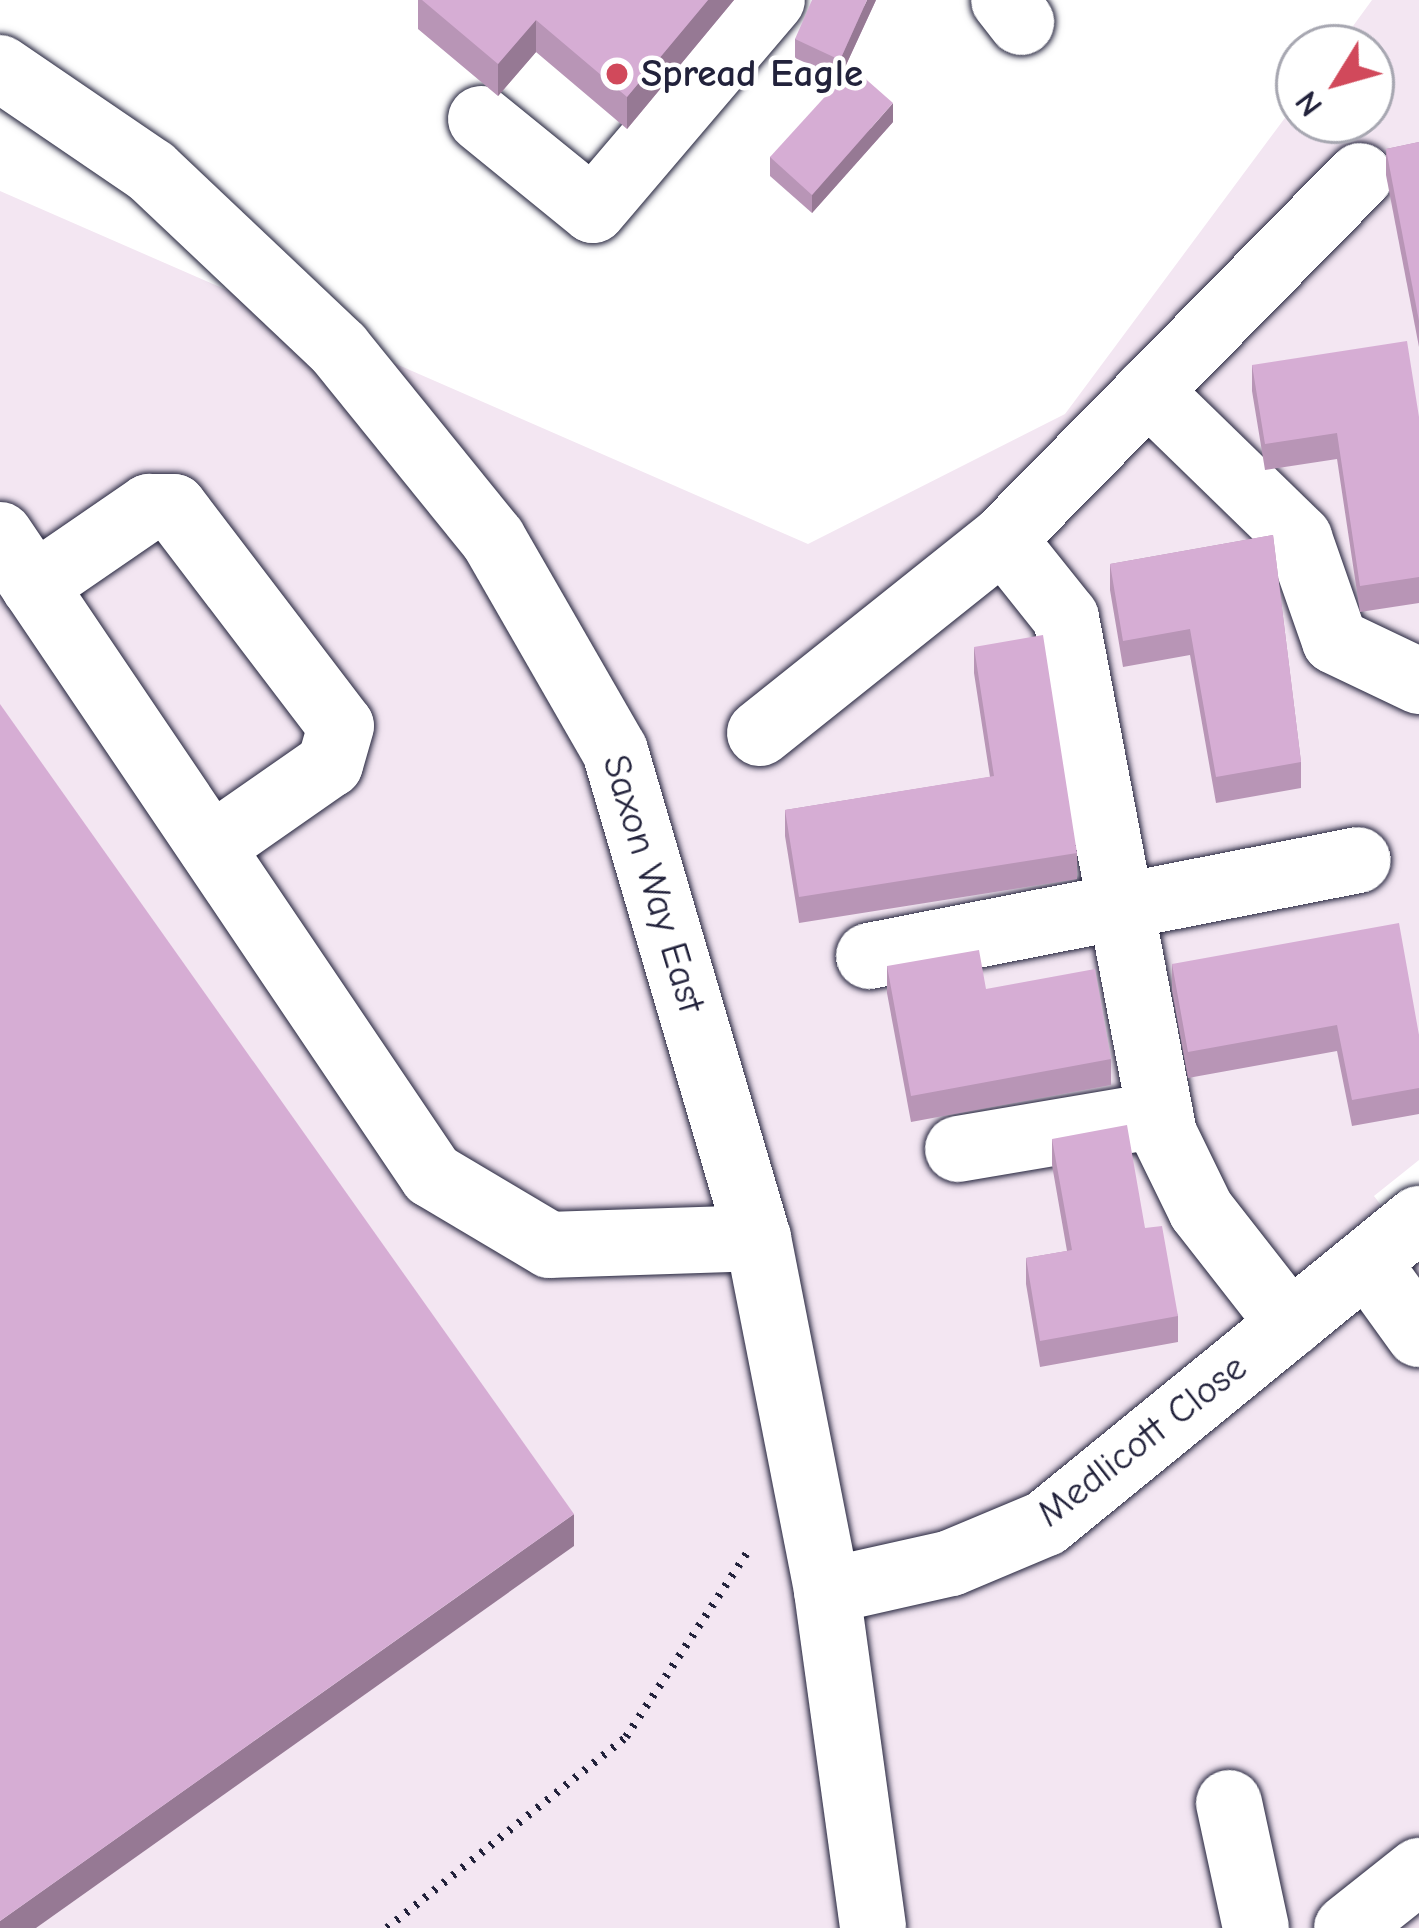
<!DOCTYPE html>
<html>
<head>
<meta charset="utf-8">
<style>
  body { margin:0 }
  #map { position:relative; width:1419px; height:1928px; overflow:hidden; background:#fff; font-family:"Comic Neue",sans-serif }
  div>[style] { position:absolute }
  .built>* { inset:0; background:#f3e6f2 }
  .path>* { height:8px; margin-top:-4px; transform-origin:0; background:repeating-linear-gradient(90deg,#22223b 0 3px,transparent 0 12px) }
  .roads { filter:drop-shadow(0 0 3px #22223b) drop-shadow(0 0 3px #22223b) }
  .minor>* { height:66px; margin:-33px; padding:0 33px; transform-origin:33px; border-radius:33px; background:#fff }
  .wall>* { inset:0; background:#b895b6 }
  .shaded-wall>* { inset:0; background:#967994 }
  .building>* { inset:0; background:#d6add4 }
  .dots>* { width:33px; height:33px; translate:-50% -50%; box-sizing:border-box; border:6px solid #fff; border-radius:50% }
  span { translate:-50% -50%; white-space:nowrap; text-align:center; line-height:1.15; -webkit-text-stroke:9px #fff; paint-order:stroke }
  .poi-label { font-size:39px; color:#22223b; font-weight:700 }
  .left { translate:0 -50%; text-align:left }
  .street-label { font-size:39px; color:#22223b }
  .north { position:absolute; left:1275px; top:24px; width:120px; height:120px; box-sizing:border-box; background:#fff; border:3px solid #a7a7b1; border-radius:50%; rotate:233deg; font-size:33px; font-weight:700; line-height:48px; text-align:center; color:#22223b }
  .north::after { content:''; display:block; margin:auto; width:42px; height:54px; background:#d1495b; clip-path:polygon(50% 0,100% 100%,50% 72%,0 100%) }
</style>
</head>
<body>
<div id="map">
  <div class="built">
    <i style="clip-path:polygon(1372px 0,1419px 0,1419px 1160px,1374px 1196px,1419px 1255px,1419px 1928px,0 1928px,0 191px,808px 544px,1065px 414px,1299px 99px,1299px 120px,1371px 120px,1371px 48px,1337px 48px)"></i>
  </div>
  <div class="path">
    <i style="left:387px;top:1928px;width:306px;rotate:-38.6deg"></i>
    <i style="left:626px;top:1737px;width:226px;rotate:-56.7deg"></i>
  </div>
  <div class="roads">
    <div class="minor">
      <i style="left:1004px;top:0;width:28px;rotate:52deg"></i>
      <i style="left:0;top:68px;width:183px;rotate:34.3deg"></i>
      <i style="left:151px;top:171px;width:259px;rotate:43.4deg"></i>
      <i style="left:339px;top:349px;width:245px;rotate:51deg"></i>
      <i style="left:493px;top:539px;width:245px;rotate:60.1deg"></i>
      <i style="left:615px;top:751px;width:508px;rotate:73.64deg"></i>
      <i style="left:758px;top:1238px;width:360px;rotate:78.9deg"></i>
      <i style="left:827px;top:1591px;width:340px;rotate:82.2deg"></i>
      <i style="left:481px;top:119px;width:144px;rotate:39.1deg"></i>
      <i style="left:593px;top:210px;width:276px;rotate:-49.6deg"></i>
      <i style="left:1148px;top:391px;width:211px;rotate:44.2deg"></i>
      <i style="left:1299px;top:538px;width:109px;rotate:70.7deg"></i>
      <i style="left:1335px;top:641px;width:93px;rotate:25.5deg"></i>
      <i style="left:0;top:535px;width:772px;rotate:55.98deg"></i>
      <i style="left:432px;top:1175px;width:137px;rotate:30.7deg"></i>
      <i style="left:550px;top:1245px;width:208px;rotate:-1.9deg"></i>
      <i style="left:1003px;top:539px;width:509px;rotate:-45.48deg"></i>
      <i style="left:34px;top:586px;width:140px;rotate:-34.5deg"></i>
      <i style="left:149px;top:507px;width:25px"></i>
      <i style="left:174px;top:507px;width:275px;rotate:52.7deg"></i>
      <i style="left:341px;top:726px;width:40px;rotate:106deg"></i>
      <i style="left:330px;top:764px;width:145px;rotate:145.1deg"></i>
      <i style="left:760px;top:733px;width:311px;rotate:-38.6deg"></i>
      <i style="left:1003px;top:539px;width:101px;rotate:51.4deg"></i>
      <i style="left:1066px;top:618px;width:525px;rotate:79.25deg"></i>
      <i style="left:1164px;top:1134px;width:85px;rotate:64deg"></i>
      <i style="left:1201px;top:1210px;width:145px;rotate:52deg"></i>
      <i style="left:869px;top:956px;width:498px;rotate:-11.1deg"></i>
      <i style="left:958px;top:1149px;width:205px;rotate:-9.6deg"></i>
      <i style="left:1367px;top:1262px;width:89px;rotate:54.2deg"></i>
      <i style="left:827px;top:1591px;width:127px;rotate:-12.7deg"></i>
      <i style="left:951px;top:1563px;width:103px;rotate:-22.8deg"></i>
      <i style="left:1046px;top:1523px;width:481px;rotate:-39.2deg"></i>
      <i style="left:1229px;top:1803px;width:128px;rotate:77.8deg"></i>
      <i style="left:1347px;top:1928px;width:92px;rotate:-38.4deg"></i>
    </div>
  </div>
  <div class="wall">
    <i style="clip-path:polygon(418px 0,734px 0,627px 129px,536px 52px,498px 96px,418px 29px)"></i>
    <i style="clip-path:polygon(876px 0,840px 78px,795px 58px,795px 39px)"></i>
    <i style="clip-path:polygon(893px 122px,812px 213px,770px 176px,770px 157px)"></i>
    <i style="clip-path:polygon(1419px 142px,1419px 347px,1386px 175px,1386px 149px)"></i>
    <i style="clip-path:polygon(1252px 365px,1419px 417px,1419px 603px,1360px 612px,1337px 459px,1265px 470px,1252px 391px)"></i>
    <i style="clip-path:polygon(1273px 535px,1301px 762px,1301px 788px,1216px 803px,1190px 655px,1123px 667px,1110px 590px,1110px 564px)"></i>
    <i style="clip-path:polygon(974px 647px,1077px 853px,1077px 879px,799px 923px,785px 836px,785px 810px,990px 777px,974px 673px)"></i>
    <i style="clip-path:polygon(1172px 964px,1419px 1035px,1419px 1114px,1352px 1126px,1337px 1051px,1188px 1078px,1172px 990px)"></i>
    <i style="clip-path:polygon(887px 966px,986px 989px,1111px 1059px,1111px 1085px,911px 1122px,887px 993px)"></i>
    <i style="clip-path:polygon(1052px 1139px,1145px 1228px,1178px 1316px,1178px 1342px,1040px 1367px,1026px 1284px,1026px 1258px,1067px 1251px,1052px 1165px)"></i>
  </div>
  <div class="shaded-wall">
    <i style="clip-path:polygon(708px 0,734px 0,627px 129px,627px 97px)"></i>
    <i style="clip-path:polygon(867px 0,876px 0,840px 78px,840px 60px)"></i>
    <i style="clip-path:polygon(536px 20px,536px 52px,498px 96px,498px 64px)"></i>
    <i style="clip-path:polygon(893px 103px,893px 122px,812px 213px,812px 195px)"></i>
    <i style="clip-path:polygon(574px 1514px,574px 1546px,36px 1928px,0 1928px,0 1921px)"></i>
  </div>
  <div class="building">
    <i style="clip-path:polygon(422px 0,708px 0,627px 97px,536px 20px,498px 64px)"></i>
    <i style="clip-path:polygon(812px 0,867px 0,840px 60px,795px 39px)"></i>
    <i style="clip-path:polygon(852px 67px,893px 103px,812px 195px,770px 157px)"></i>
    <i style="clip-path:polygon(1419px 142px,1419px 321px,1386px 149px)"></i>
    <i style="clip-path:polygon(1407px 341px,1419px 417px,1419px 577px,1360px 586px,1337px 433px,1265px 444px,1252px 365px)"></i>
    <i style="clip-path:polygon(1273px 535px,1301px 762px,1216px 777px,1190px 629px,1123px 641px,1110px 564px)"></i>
    <i style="clip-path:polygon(1043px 635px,1077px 853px,799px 897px,785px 810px,994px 776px,974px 647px)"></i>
    <i style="clip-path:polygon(0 704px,574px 1514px,0 1921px)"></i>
    <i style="clip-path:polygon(1399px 923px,1419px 1035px,1419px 1088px,1352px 1100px,1337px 1025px,1188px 1052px,1172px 964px)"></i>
    <i style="clip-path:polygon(979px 950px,986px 989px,1095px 969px,1111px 1059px,911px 1096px,887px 966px)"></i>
    <i style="clip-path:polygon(1127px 1125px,1145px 1228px,1162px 1226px,1178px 1316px,1040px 1341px,1026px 1258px,1072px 1250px,1052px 1139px)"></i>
  </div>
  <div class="dots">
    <i style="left:617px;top:74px;background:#d1495b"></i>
  </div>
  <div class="poi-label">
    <span class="left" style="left:641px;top:74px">Spread Eagle</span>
  </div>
  <div class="street-label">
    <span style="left:653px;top:884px;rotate:73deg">Saxon Way East</span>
    <span style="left:1142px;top:1441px;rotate:-38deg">Medlicott Close</span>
  </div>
  <div class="north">N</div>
</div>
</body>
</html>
